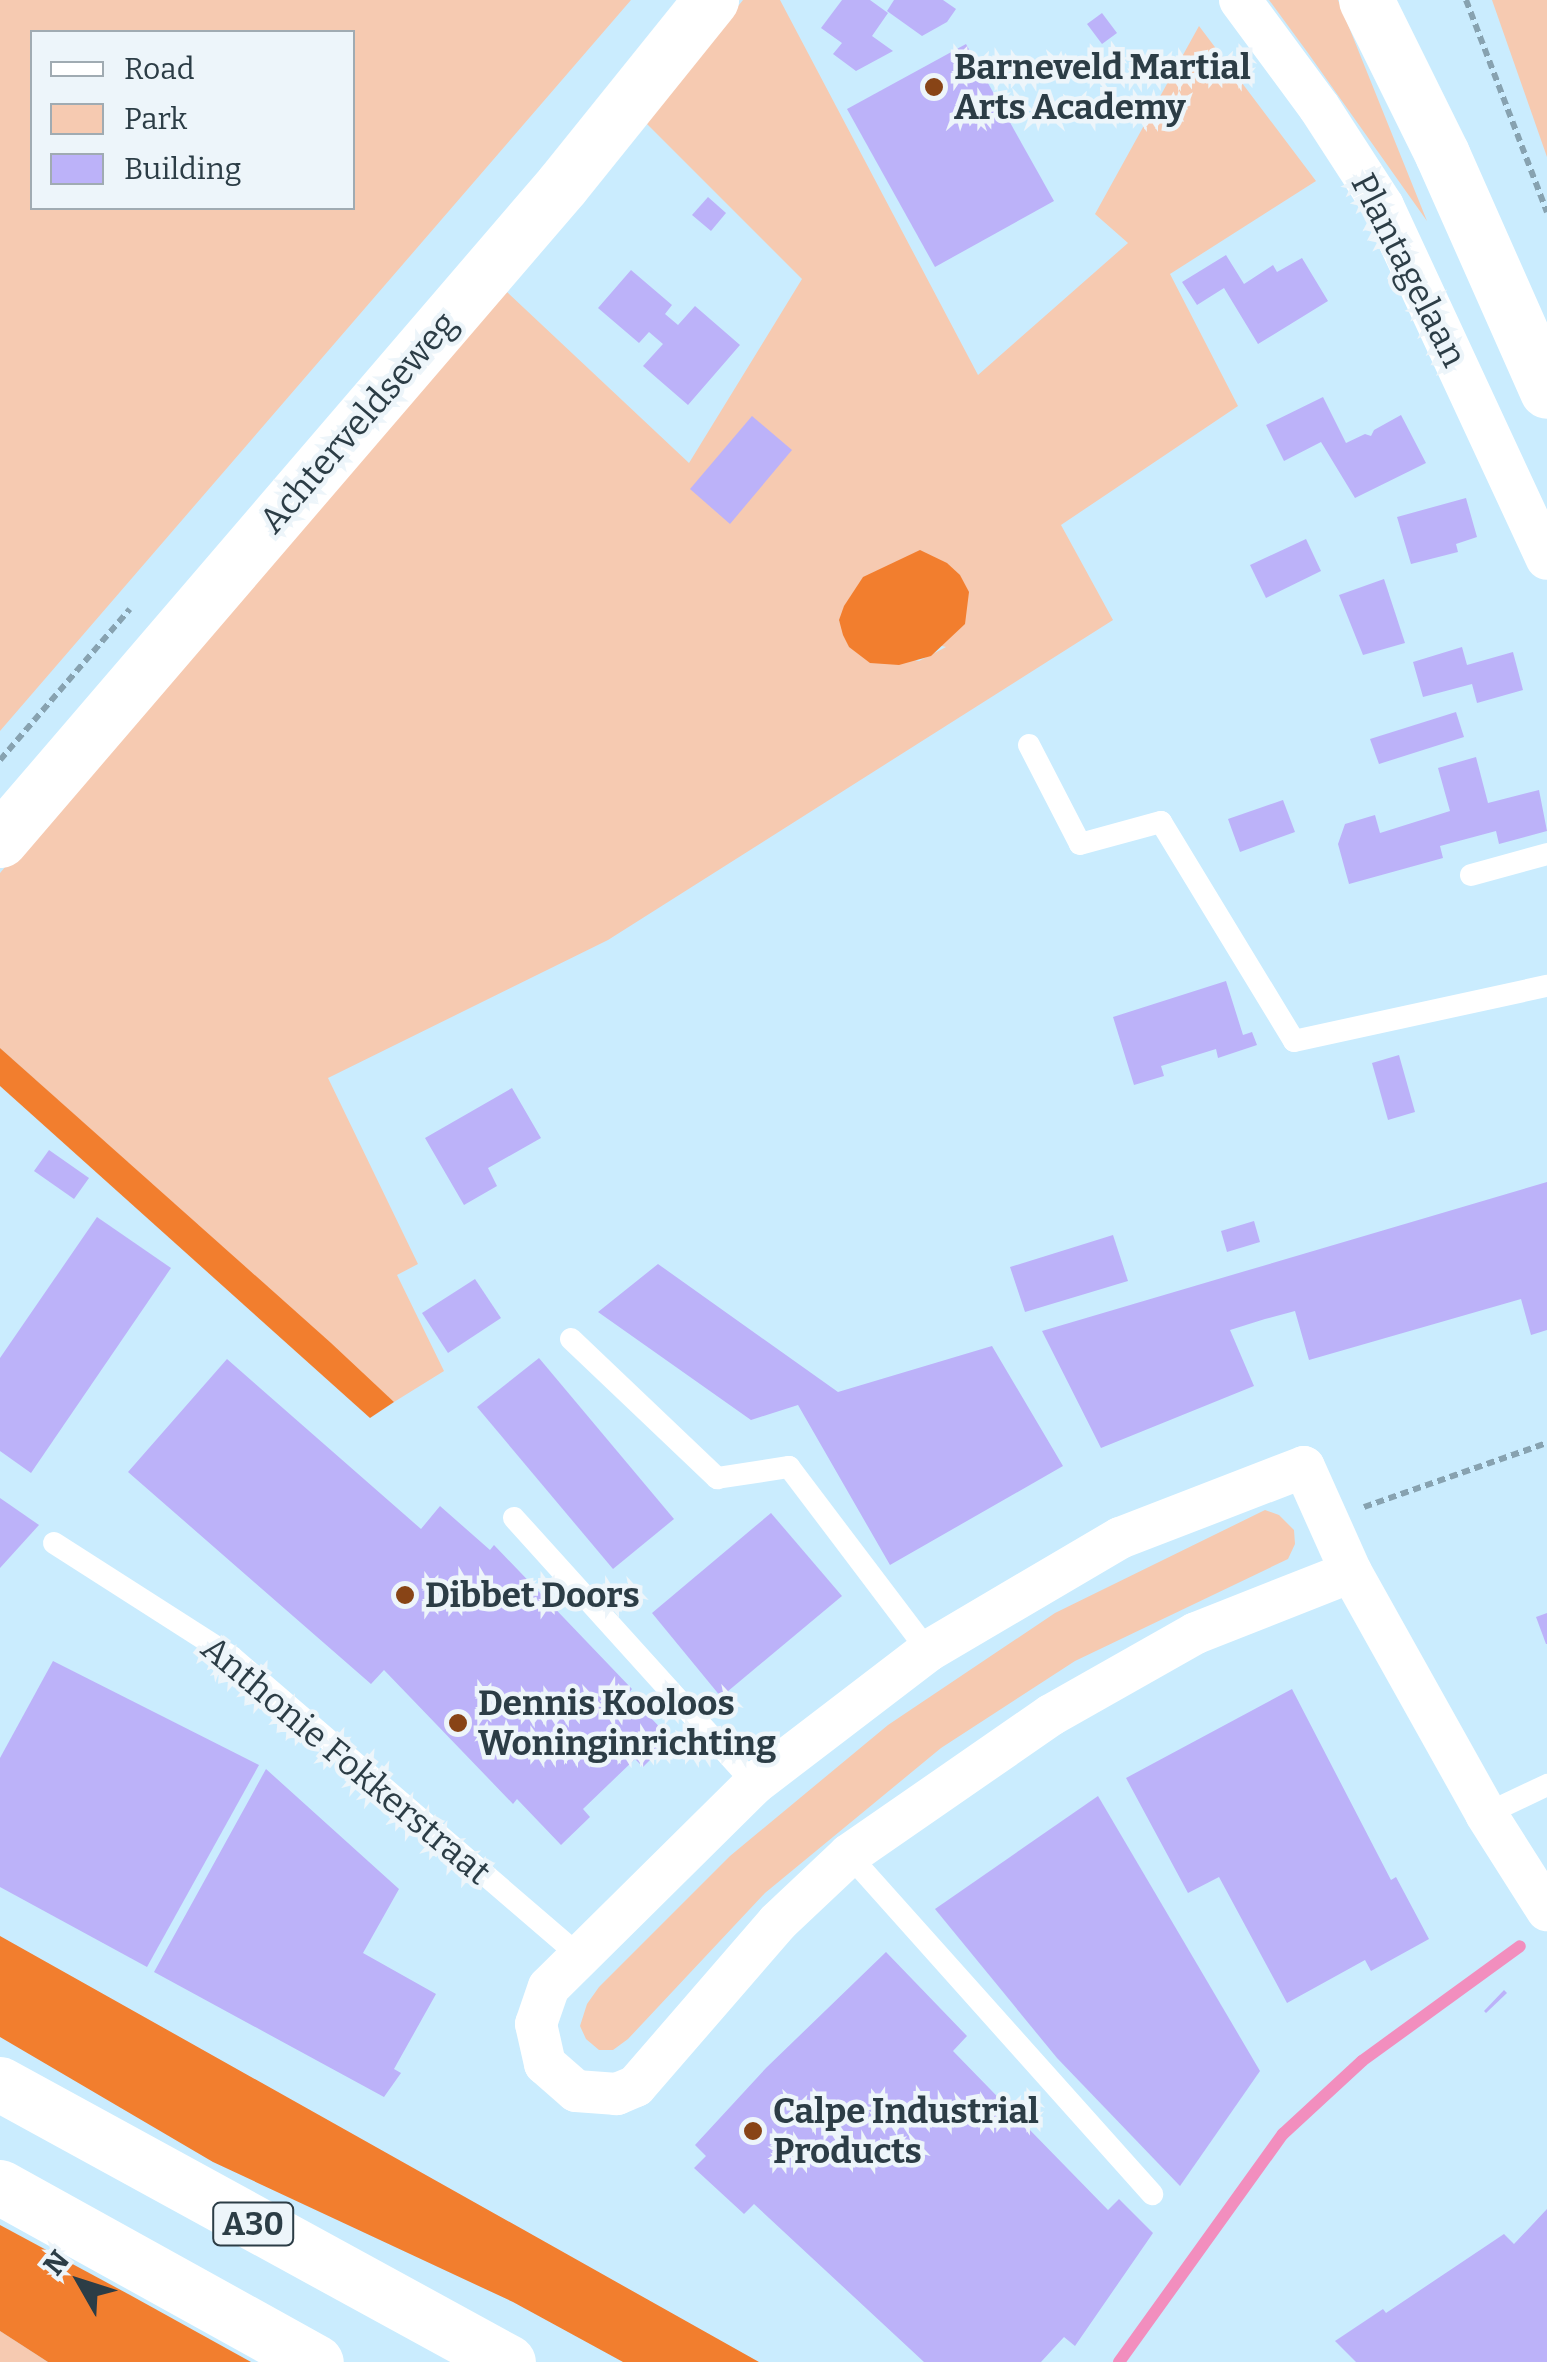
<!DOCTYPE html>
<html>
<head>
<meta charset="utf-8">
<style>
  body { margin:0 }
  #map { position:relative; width:1547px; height:2362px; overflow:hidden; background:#caecfe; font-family:Bitter,serif }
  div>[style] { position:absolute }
  .green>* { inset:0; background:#f6cab1 }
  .forest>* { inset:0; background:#f27e2e }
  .stream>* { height:12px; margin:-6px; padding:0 6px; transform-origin:6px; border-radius:6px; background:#f28ebe }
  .building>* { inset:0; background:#bcb2f9 }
  .path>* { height:6px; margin-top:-3px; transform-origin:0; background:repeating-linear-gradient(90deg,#87a2b0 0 8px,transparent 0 13px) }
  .lane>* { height:22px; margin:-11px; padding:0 11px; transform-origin:11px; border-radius:11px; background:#fff }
  .street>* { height:42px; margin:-21px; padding:0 21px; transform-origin:21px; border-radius:21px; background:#fff }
  .secondary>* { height:55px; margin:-27.5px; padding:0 27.5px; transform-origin:27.5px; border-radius:27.5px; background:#fff }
  .highway>* { height:55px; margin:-27.5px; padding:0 27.5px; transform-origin:27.5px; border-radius:27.5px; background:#fff }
  .dots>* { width:28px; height:28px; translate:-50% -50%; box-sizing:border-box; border:5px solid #edf5fa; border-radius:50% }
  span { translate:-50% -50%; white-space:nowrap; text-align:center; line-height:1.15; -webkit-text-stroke:9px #edf5fa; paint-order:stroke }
  .shield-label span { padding:2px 8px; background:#edf5fa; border:2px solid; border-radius:8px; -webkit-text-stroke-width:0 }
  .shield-label { font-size:32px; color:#2c3d46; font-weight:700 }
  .poi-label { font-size:35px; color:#2c3d46; font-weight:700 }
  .left { translate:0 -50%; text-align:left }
  .street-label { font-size:35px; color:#2c3d46 }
  .legend { position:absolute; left:30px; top:30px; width:325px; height:180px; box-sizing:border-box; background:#edf5fa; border:2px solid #a0abb2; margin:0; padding:12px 18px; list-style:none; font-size:30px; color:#2c3d46 }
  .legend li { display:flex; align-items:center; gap:20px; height:50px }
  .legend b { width:50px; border:2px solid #a0abb2 }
  .north { position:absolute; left:30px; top:2232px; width:100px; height:100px; -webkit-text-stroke:8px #edf5fa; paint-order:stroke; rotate:309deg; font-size:28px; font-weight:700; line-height:40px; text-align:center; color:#2c3d46 }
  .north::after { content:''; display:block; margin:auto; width:35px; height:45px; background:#2c3d46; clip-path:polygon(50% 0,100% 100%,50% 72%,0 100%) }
</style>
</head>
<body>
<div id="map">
  <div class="green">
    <i style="clip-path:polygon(evenodd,0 0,631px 0,0 731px,0 0,32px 32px,352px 32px,352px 208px,32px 208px,32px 32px)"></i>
    <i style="clip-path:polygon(evenodd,743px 0,780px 0,978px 375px,1128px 243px,1095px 214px,1199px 26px,1316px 181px,1170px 274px,1238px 406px,1061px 525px,1113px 620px,608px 940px,328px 1078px,418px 1264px,397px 1275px,444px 1371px,394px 1402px,0 1048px,0 873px,259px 569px,507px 292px,689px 463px,802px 279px,645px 122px,743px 0,839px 620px,946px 647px,919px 661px,849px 647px,839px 620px)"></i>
    <i style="clip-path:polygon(1269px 0,1338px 0,1427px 221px,1308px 53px)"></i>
    <i style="clip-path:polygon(1492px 0,1547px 0,1547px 157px)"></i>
    <i style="clip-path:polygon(1265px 1510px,1279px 1515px,1294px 1530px,1295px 1544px,1288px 1559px,1075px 1661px,941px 1748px,765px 1893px,628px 2039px,613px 2050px,599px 2050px,586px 2039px,580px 2026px,587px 2004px,599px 1987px,730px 1856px,888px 1725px,1055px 1613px)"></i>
    <i style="clip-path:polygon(0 2331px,48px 2362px,0 2362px)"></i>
  </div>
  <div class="forest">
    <i style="clip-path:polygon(920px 550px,947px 563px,960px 575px,969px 592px,965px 624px,931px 656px,899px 665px,870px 663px,849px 647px,843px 635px,839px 620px,844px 606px,863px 577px)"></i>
    <i style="clip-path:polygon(0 1048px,331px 1343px,394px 1402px,370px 1418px,0 1086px)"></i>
    <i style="clip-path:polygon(0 1936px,759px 2362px,623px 2362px,513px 2302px,213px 2162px,0 2037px)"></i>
    <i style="clip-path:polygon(0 2225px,130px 2295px,251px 2362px,48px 2362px,0 2331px)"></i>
  </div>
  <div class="stream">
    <i style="left:1119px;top:2362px;width:281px;rotate:-54.3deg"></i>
    <i style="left:1283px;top:2134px;width:108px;rotate:-42.7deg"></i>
    <i style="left:1362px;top:2061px;width:195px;rotate:-36deg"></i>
  </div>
  <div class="building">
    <i style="clip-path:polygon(842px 0,870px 0,888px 13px,872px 36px,893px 51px,856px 71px,833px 54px,842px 43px,821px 28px)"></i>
    <i style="clip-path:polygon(894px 0,943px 0,956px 9px,947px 22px,922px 36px,887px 11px)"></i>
    <i style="clip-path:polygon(1102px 13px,1117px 33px,1102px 44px,1087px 24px)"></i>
    <i style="clip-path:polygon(966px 44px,1054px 201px,935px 267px,847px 109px)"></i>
    <i style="clip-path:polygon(708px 197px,726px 213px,711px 231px,692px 215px)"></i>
    <i style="clip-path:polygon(1226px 255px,1244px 284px,1273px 265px,1277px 272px,1302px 258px,1328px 301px,1258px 344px,1224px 288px,1197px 305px,1182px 282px)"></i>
    <i style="clip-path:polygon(631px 270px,672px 305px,665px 314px,678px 325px,695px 306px,740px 345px,688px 405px,643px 366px,663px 344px,649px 332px,639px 343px,598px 308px)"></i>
    <i style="clip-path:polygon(1323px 397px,1346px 443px,1365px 434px,1371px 436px,1374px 430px,1401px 415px,1426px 463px,1355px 498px,1321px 442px,1284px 461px,1266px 425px)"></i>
    <i style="clip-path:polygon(752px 416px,792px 450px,730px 524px,690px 489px)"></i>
    <i style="clip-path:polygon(1466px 498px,1477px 537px,1456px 544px,1458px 552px,1411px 564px,1397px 517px)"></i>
    <i style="clip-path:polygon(1306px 539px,1321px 571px,1266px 598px,1250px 565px)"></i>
    <i style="clip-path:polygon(1384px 579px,1405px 643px,1363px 655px,1339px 595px)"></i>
    <i style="clip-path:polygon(1462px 647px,1467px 665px,1513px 652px,1523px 690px,1477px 703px,1472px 684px,1423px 697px,1413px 662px)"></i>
    <i style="clip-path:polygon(1456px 712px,1464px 737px,1379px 764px,1370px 739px)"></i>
    <i style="clip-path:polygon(1476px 757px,1488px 803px,1539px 790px,1547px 831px,1499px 844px,1496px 831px,1440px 846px,1443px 858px,1349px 884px,1338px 844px,1345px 824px,1375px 815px,1380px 833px,1450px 811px,1438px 768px)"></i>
    <i style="clip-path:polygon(1283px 800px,1295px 832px,1240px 852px,1228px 819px)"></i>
    <i style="clip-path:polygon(1226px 981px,1243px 1035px,1252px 1032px,1257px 1045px,1218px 1058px,1216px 1049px,1161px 1066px,1164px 1076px,1134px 1085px,1113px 1017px)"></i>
    <i style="clip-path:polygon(1399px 1055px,1415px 1112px,1388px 1120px,1372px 1063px)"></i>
    <i style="clip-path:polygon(512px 1088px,541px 1138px,488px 1168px,497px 1186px,464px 1205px,425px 1138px)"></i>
    <i style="clip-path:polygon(49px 1150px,89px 1178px,74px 1199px,34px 1171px)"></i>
    <i style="clip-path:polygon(1547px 1182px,1547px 1330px,1531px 1335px,1521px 1299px,1309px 1360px,1295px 1311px,1265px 1319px,1230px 1330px,1254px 1386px,1101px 1448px,1042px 1331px)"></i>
    <i style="clip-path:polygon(97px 1217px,171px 1268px,31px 1473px,0 1451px,0 1358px)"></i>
    <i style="clip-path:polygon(1254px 1221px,1260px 1242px,1227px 1252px,1221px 1231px)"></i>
    <i style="clip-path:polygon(1113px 1235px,1128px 1281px,1025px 1312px,1010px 1267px)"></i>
    <i style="clip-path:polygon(658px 1264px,838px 1392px,992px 1346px,1063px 1466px,890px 1565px,798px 1405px,751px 1420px,598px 1312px)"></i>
    <i style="clip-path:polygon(475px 1279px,501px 1318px,448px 1353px,422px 1313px)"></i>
    <i style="clip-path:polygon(539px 1358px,674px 1519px,613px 1569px,477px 1407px)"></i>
    <i style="clip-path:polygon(227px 1359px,421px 1529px,440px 1506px,490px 1550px,494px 1545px,632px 1689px,628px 1694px,671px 1739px,643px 1767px,635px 1759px,583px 1809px,590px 1817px,561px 1845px,517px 1799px,513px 1804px,384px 1670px,371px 1684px,128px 1472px)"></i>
    <i style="clip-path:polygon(0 1498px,39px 1525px,0 1568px)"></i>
    <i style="clip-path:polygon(771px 1513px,842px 1596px,721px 1697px,652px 1613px)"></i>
    <i style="clip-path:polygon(1547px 1613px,1547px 1644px,1546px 1644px,1536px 1617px)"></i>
    <i style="clip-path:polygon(53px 1661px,259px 1765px,147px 1967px,0 1887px,0 1758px)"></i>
    <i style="clip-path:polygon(1292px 1689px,1391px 1880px,1396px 1877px,1429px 1939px,1371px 1971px,1365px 1960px,1287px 2003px,1219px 1877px,1188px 1893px,1126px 1778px)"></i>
    <i style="clip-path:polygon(266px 1769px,399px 1889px,363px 1953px,436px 1994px,394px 2069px,401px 2073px,384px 2097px,154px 1972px)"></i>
    <i style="clip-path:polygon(1098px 1796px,1260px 2071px,1180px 2186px,1057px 2058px,935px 1909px)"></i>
    <i style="clip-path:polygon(886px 1952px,967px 2036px,953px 2051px,1108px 2210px,1119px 2199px,1153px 2233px,1075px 2346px,1064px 2337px,1041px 2362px,924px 2362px,754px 2204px,744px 2214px,694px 2168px,706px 2156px,695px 2145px,766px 2068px)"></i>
    <i style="clip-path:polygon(1504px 1990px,1507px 1993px,1486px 2013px,1484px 2011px)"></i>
    <i style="clip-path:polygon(1547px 2209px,1547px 2362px,1356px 2362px,1335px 2341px,1383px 2309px,1386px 2313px,1504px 2234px,1514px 2244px)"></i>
  </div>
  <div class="path">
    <i style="left:1466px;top:0;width:227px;rotate:69.1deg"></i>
    <i style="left:0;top:760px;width:199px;rotate:-49.3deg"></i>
    <i style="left:1364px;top:1507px;width:194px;rotate:-19.3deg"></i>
  </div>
  <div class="lane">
    <i style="left:1029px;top:745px;width:111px;rotate:62.7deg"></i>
    <i style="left:1080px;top:844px;width:84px;rotate:-15.2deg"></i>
    <i style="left:1161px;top:822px;width:256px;rotate:58.7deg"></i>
    <i style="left:1294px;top:1041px;width:259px;rotate:-12.3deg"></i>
    <i style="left:1471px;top:875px;width:79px;rotate:-15.4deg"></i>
    <i style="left:571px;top:1339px;width:202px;rotate:43.6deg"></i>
    <i style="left:717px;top:1478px;width:73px;rotate:-8.7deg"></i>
    <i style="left:789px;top:1467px;width:231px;rotate:52.9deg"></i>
    <i style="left:514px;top:1518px;width:358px;rotate:47.9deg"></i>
    <i style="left:54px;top:1543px;width:211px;rotate:32.6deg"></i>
    <i style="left:232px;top:1657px;width:459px;rotate:40.7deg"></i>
    <i style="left:1486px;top:1814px;width:68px;rotate:-25.4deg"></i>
    <i style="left:849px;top:1855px;width:455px;rotate:48.2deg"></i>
  </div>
  <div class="street">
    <i style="left:1240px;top:0;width:133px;rotate:53.6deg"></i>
    <i style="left:1319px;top:107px;width:118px;rotate:57.1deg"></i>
    <i style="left:1383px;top:206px;width:389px;rotate:65.1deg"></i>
    <i style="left:1351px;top:1572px;width:167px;rotate:158.5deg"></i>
    <i style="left:1196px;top:1633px;width:167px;rotate:150.5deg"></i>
    <i style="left:1051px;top:1715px;width:246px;rotate:145.3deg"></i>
    <i style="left:849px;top:1855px;width:98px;rotate:136.7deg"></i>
    <i style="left:778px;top:1922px;width:217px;rotate:130.9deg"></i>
    <i style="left:636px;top:2086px;width:21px;rotate:157deg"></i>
    <i style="left:617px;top:2094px;width:41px;rotate:-175.8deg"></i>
    <i style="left:576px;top:2091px;width:41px;rotate:-138.9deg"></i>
    <i style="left:545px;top:2064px;width:41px;rotate:-102.7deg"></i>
    <i style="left:536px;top:2024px;width:39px;rotate:-71deg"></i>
    <i style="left:549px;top:1987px;width:289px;rotate:-44.7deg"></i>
    <i style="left:754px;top:1784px;width:219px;rotate:-37.4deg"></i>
    <i style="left:928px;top:1651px;width:223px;rotate:-30.5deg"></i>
    <i style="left:1120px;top:1538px;width:197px;rotate:-21.1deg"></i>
    <i style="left:1304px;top:1467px;width:115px;rotate:65.9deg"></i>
    <i style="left:1351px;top:1572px;width:277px;rotate:60.8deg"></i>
    <i style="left:1486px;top:1814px;width:114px;rotate:57.6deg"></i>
  </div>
  <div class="secondary">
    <i style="left:1366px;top:0;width:172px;rotate:63.7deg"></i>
    <i style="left:1442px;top:154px;width:259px;rotate:66.1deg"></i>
    <i style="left:0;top:840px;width:863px;rotate:-49.37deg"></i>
    <i style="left:562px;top:185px;width:238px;rotate:-51.2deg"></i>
  </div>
  <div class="highway">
    <i style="left:0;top:2084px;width:579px;rotate:28.69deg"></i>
    <i style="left:0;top:2187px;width:361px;rotate:29deg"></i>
  </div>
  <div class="dots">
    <i style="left:934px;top:87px;background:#884416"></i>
    <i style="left:405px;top:1595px;background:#884416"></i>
    <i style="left:458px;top:1723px;background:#884416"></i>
    <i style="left:753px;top:2131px;background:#884416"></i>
  </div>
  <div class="shield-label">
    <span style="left:253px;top:2224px">A30</span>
  </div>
  <div class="poi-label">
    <span class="left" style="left:954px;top:87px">Barneveld Martial<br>Arts Academy</span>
    <span class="left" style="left:425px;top:1595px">Dibbet Doors</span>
    <span class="left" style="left:478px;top:1723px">Dennis Kooloos<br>Woninginrichting</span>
    <span class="left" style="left:773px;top:2131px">Calpe Industrial<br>Products</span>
  </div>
  <div class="street-label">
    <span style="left:1409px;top:270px;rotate:63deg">Plantagelaan</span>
    <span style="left:358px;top:422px;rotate:-49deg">Achterveldseweg</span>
    <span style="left:346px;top:1760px;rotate:40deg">Anthonie Fokkerstraat</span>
  </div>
  <ul class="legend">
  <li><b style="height:12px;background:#fff"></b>Road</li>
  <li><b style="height:28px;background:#f6cab1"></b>Park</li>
  <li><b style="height:28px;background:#bcb2f9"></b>Building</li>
  </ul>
  <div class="north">N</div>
</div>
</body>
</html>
